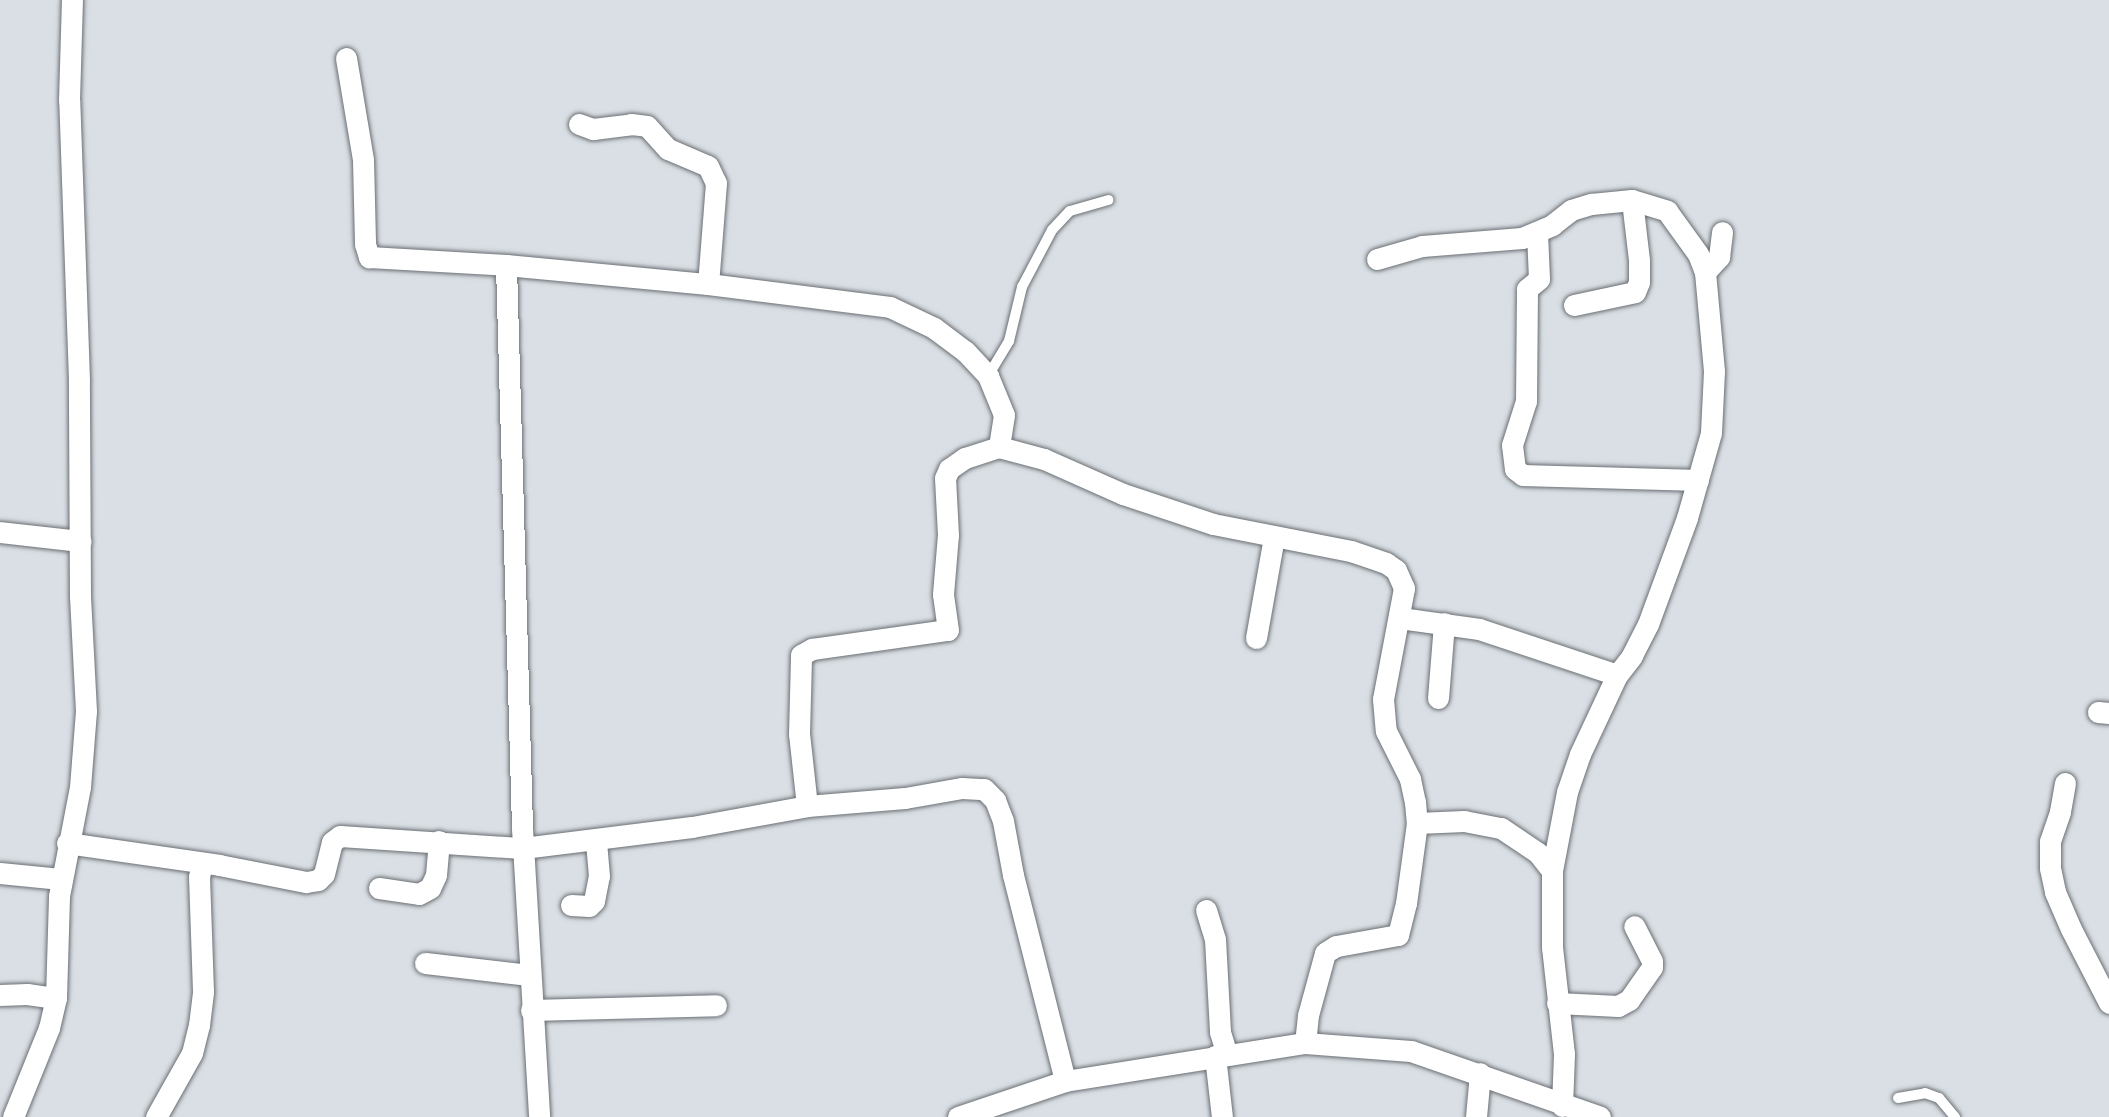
<!DOCTYPE html>
<html>
<head>
<meta charset="utf-8">
<style>
  body { margin:0 }
  #map { position:relative; width:2109px; height:1117px; overflow:hidden; background:#d9dfe4; font-family:Lato,sans-serif }
  div>[style] { position:absolute }
  .roads { filter:drop-shadow(0 0 2px #6a6f74) drop-shadow(0 0 2px #6a6f74) }
  .service>* { height:10px; margin:-5px; padding:0 5px; transform-origin:5px; border-radius:5px; background:#fff }
  .minor>* { height:21px; margin:-10.5px; padding:0 10.5px; transform-origin:10.5px; border-radius:10.5px; background:#fff }
  span { translate:-50% -50%; white-space:nowrap; text-align:center; line-height:1.15; -webkit-text-stroke:7px #fff; paint-order:stroke }
</style>
</head>
<body>
<div id="map">
  <div class="roads">
    <div class="service">
      <i style="left:988px;top:376px;width:41px;rotate:-59deg"></i>
      <i style="left:1009px;top:341px;width:56px;rotate:-76.5deg"></i>
      <i style="left:1022px;top:287px;width:64px;rotate:-62.2deg"></i>
      <i style="left:1052px;top:230px;width:26px;rotate:-47deg"></i>
      <i style="left:1070px;top:211px;width:40px;rotate:-16deg"></i>
      <i style="left:1898px;top:1098px;width:27px;rotate:-10deg"></i>
      <i style="left:1925px;top:1093px;width:15px;rotate:20deg"></i>
      <i style="left:1939px;top:1098px;width:25px;rotate:50deg"></i>
    </div>
    <div class="minor">
      <i style="left:346px;top:58px;width:103px;rotate:80.5deg"></i>
      <i style="left:363px;top:160px;width:84px;rotate:88.6deg"></i>
      <i style="left:365px;top:244px;width:14px;rotate:73deg"></i>
      <i style="left:369px;top:257px;width:137px;rotate:3.3deg"></i>
      <i style="left:506px;top:265px;width:203px;rotate:5.4deg"></i>
      <i style="left:708px;top:284px;width:183px;rotate:7.2deg"></i>
      <i style="left:890px;top:307px;width:49px;rotate:25.5deg"></i>
      <i style="left:934px;top:328px;width:39px;rotate:37deg"></i>
      <i style="left:965px;top:351px;width:34px;rotate:47deg"></i>
      <i style="left:988px;top:376px;width:42px;rotate:67.7deg"></i>
      <i style="left:1004px;top:415px;width:32px;rotate:99deg"></i>
      <i style="left:579px;top:124px;width:15px;rotate:20deg"></i>
      <i style="left:593px;top:129px;width:38px;rotate:-7deg"></i>
      <i style="left:631px;top:124px;width:16px;rotate:7deg"></i>
      <i style="left:647px;top:126px;width:31px;rotate:48deg"></i>
      <i style="left:668px;top:149px;width:43px;rotate:23deg"></i>
      <i style="left:708px;top:166px;width:19px;rotate:65deg"></i>
      <i style="left:716px;top:183px;width:101px;rotate:94.5deg"></i>
      <i style="left:1537px;top:233px;width:46px;rotate:87.5deg"></i>
      <i style="left:1539px;top:279px;width:16px;rotate:140deg"></i>
      <i style="left:1527px;top:289px;width:112px;rotate:90.5deg"></i>
      <i style="left:1526px;top:401px;width:46px;rotate:107.7deg"></i>
      <i style="left:1512px;top:445px;width:24px;rotate:83deg"></i>
      <i style="left:1515px;top:469px;width:10px;rotate:37deg"></i>
      <i style="left:1523px;top:475px;width:175px;rotate:1.6deg"></i>
      <i style="left:1377px;top:259px;width:47px;rotate:-16.1deg"></i>
      <i style="left:1422px;top:246px;width:100px;rotate:-4.6deg"></i>
      <i style="left:1522px;top:238px;width:33px;rotate:-23deg"></i>
      <i style="left:1552px;top:225px;width:24px;rotate:-38deg"></i>
      <i style="left:1571px;top:210px;width:21px;rotate:-17deg"></i>
      <i style="left:1591px;top:204px;width:41px;rotate:-5.6deg"></i>
      <i style="left:1632px;top:200px;width:37px;rotate:17deg"></i>
      <i style="left:1667px;top:211px;width:53px;rotate:54.2deg"></i>
      <i style="left:1698px;top:254px;width:19px;rotate:69deg"></i>
      <i style="left:1705px;top:272px;width:99px;rotate:84.8deg"></i>
      <i style="left:1714px;top:371px;width:62px;rotate:92.8deg"></i>
      <i style="left:1711px;top:433px;width:88px;rotate:105.8deg"></i>
      <i style="left:1687px;top:518px;width:113px;rotate:110.2deg"></i>
      <i style="left:1648px;top:624px;width:36px;rotate:117deg"></i>
      <i style="left:1632px;top:656px;width:24px;rotate:128deg"></i>
      <i style="left:1617px;top:675px;width:87px;rotate:115.1deg"></i>
      <i style="left:1580px;top:754px;width:40px;rotate:108.9deg"></i>
      <i style="left:1567px;top:792px;width:80px;rotate:100.8deg"></i>
      <i style="left:1552px;top:871px;width:76px;rotate:90deg"></i>
      <i style="left:1552px;top:947px;width:108px;rotate:83.6deg"></i>
      <i style="left:1564px;top:1054px;width:52px;rotate:92.2deg"></i>
      <i style="left:506px;top:265px;width:563px;rotate:88.37deg"></i>
      <i style="left:522px;top:828px;width:289px;rotate:86.6deg"></i>
      <i style="left:1705px;top:272px;width:21px;rotate:-47deg"></i>
      <i style="left:1719px;top:257px;width:25px;rotate:-83deg"></i>
      <i style="left:1574px;top:305px;width:62px;rotate:-12deg"></i>
      <i style="left:1635px;top:292px;width:11px;rotate:-68deg"></i>
      <i style="left:1639px;top:282px;width:22px;rotate:-90deg"></i>
      <i style="left:1639px;top:260px;width:60px;rotate:-96.7deg"></i>
      <i style="left:0;top:532px;width:81px;rotate:6.4deg"></i>
      <i style="left:1400px;top:618px;width:80px;rotate:7.9deg"></i>
      <i style="left:1479px;top:629px;width:145px;rotate:18.4deg"></i>
      <i style="left:1256px;top:638px;width:103px;rotate:-79.9deg"></i>
      <i style="left:1438px;top:698px;width:75px;rotate:-85.4deg"></i>
      <i style="left:2098px;top:712px;width:11px;rotate:5deg"></i>
      <i style="left:2065px;top:783px;width:29px;rotate:100deg"></i>
      <i style="left:2060px;top:812px;width:31px;rotate:109deg"></i>
      <i style="left:2050px;top:841px;width:27px;rotate:90deg"></i>
      <i style="left:2050px;top:868px;width:25px;rotate:78deg"></i>
      <i style="left:2055px;top:892px;width:40px;rotate:66.6deg"></i>
      <i style="left:2071px;top:929px;width:83px;rotate:62.8deg"></i>
      <i style="left:807px;top:806px;width:72px;rotate:-96.3deg"></i>
      <i style="left:799px;top:734px;width:79px;rotate:-88.5deg"></i>
      <i style="left:801px;top:655px;width:13px;rotate:-29deg"></i>
      <i style="left:812px;top:649px;width:137px;rotate:-8deg"></i>
      <i style="left:948px;top:630px;width:36px;rotate:-98deg"></i>
      <i style="left:943px;top:594px;width:59px;rotate:-85.2deg"></i>
      <i style="left:948px;top:535px;width:57px;rotate:-93deg"></i>
      <i style="left:945px;top:478px;width:10px;rotate:-66deg"></i>
      <i style="left:949px;top:469px;width:19px;rotate:-35deg"></i>
      <i style="left:965px;top:458px;width:36px;rotate:-18deg"></i>
      <i style="left:999px;top:447px;width:47px;rotate:14.9deg"></i>
      <i style="left:1044px;top:459px;width:86px;rotate:23.9deg"></i>
      <i style="left:1123px;top:494px;width:95px;rotate:18.4deg"></i>
      <i style="left:1213px;top:524px;width:141px;rotate:11.1deg"></i>
      <i style="left:1351px;top:551px;width:37px;rotate:19deg"></i>
      <i style="left:1386px;top:563px;width:12px;rotate:35deg"></i>
      <i style="left:1396px;top:570px;width:20px;rotate:66deg"></i>
      <i style="left:1404px;top:588px;width:113px;rotate:100.7deg"></i>
      <i style="left:1383px;top:699px;width:32px;rotate:85deg"></i>
      <i style="left:1386px;top:731px;width:54px;rotate:63.4deg"></i>
      <i style="left:1410px;top:779px;width:24px;rotate:78deg"></i>
      <i style="left:1415px;top:802px;width:21px;rotate:85deg"></i>
      <i style="left:1417px;top:823px;width:81px;rotate:97.8deg"></i>
      <i style="left:1406px;top:903px;width:33px;rotate:104deg"></i>
      <i style="left:1398px;top:935px;width:63px;rotate:169.9deg"></i>
      <i style="left:1336px;top:946px;width:13px;rotate:148deg"></i>
      <i style="left:1325px;top:953px;width:64px;rotate:105.3deg"></i>
      <i style="left:1308px;top:1015px;width:28px;rotate:96deg"></i>
      <i style="left:1417px;top:823px;width:47px;rotate:-2.4deg"></i>
      <i style="left:1464px;top:821px;width:38px;rotate:11deg"></i>
      <i style="left:1501px;top:828px;width:45px;rotate:34deg"></i>
      <i style="left:1538px;top:853px;width:23px;rotate:52deg"></i>
      <i style="left:67px;top:843px;width:154px;rotate:8.2deg"></i>
      <i style="left:219px;top:865px;width:89px;rotate:11.1deg"></i>
      <i style="left:306px;top:882px;width:12px;rotate:-9deg"></i>
      <i style="left:318px;top:880px;width:8px;rotate:-45deg"></i>
      <i style="left:324px;top:874px;width:33px;rotate:-76deg"></i>
      <i style="left:332px;top:842px;width:10px;rotate:-37deg"></i>
      <i style="left:340px;top:836px;width:183px;rotate:3.8deg"></i>
      <i style="left:523px;top:848px;width:170px;rotate:-7.1deg"></i>
      <i style="left:692px;top:827px;width:117px;rotate:-10.3deg"></i>
      <i style="left:807px;top:806px;width:98px;rotate:-4.7deg"></i>
      <i style="left:905px;top:798px;width:58px;rotate:-10deg"></i>
      <i style="left:962px;top:788px;width:22px;rotate:3deg"></i>
      <i style="left:984px;top:789px;width:16px;rotate:45deg"></i>
      <i style="left:995px;top:800px;width:22px;rotate:69deg"></i>
      <i style="left:1003px;top:821px;width:55px;rotate:79.5deg"></i>
      <i style="left:1013px;top:875px;width:212px;rotate:75.8deg"></i>
      <i style="left:0;top:873px;width:61px;rotate:5.6deg"></i>
      <i style="left:379px;top:888px;width:40px;rotate:8.5deg"></i>
      <i style="left:419px;top:894px;width:13px;rotate:-29deg"></i>
      <i style="left:430px;top:888px;width:14px;rotate:-65deg"></i>
      <i style="left:436px;top:875px;width:34px;rotate:-85deg"></i>
      <i style="left:571px;top:905px;width:18px;rotate:3deg"></i>
      <i style="left:589px;top:906px;width:7px;rotate:-45deg"></i>
      <i style="left:594px;top:901px;width:25px;rotate:-79deg"></i>
      <i style="left:599px;top:876px;width:37px;rotate:-95deg"></i>
      <i style="left:1206px;top:910px;width:30px;rotate:73deg"></i>
      <i style="left:1215px;top:939px;width:93px;rotate:86.9deg"></i>
      <i style="left:1220px;top:1032px;width:24px;rotate:73deg"></i>
      <i style="left:425px;top:963px;width:105px;rotate:6.6deg"></i>
      <i style="left:0;top:995px;width:27px;rotate:-2deg"></i>
      <i style="left:27px;top:994px;width:29px;rotate:8deg"></i>
      <i style="left:1557px;top:1003px;width:61px;rotate:2.8deg"></i>
      <i style="left:1618px;top:1006px;width:13px;rotate:-29deg"></i>
      <i style="left:1629px;top:1000px;width:40px;rotate:-55.1deg"></i>
      <i style="left:1652px;top:967px;width:6px;rotate:-90deg"></i>
      <i style="left:1652px;top:961px;width:39px;rotate:-117deg"></i>
      <i style="left:531px;top:1010px;width:185px;rotate:-1.5deg"></i>
      <i style="left:1215px;top:1056px;width:61px;rotate:83.5deg"></i>
      <i style="left:13px;top:1117px;width:96px;rotate:-68deg"></i>
      <i style="left:49px;top:1028px;width:31px;rotate:-77deg"></i>
      <i style="left:56px;top:998px;width:102px;rotate:-88.3deg"></i>
      <i style="left:59px;top:896px;width:111px;rotate:-79.1deg"></i>
      <i style="left:80px;top:787px;width:76px;rotate:-85.5deg"></i>
      <i style="left:86px;top:711px;width:116px;rotate:-93deg"></i>
      <i style="left:80px;top:595px;width:215px;rotate:-90.3deg"></i>
      <i style="left:79px;top:380px;width:280px;rotate:-92deg"></i>
      <i style="left:69px;top:100px;width:100px;rotate:-88.3deg"></i>
      <i style="left:156px;top:1117px;width:73px;rotate:-60.6deg"></i>
      <i style="left:192px;top:1053px;width:29px;rotate:-76deg"></i>
      <i style="left:199px;top:1025px;width:34px;rotate:-83deg"></i>
      <i style="left:203px;top:991px;width:114px;rotate:-92deg"></i>
      <i style="left:199px;top:877px;width:14px;rotate:-78deg"></i>
      <i style="left:958px;top:1117px;width:113px;rotate:-18.6deg"></i>
      <i style="left:1065px;top:1081px;width:243px;rotate:-9deg"></i>
      <i style="left:1305px;top:1043px;width:106px;rotate:4.3deg"></i>
      <i style="left:1411px;top:1051px;width:200px;rotate:19.2deg"></i>
      <i style="left:1476px;top:1117px;width:44px;rotate:-84.8deg"></i>
    </div>
  </div>
</div>
</body>
</html>
